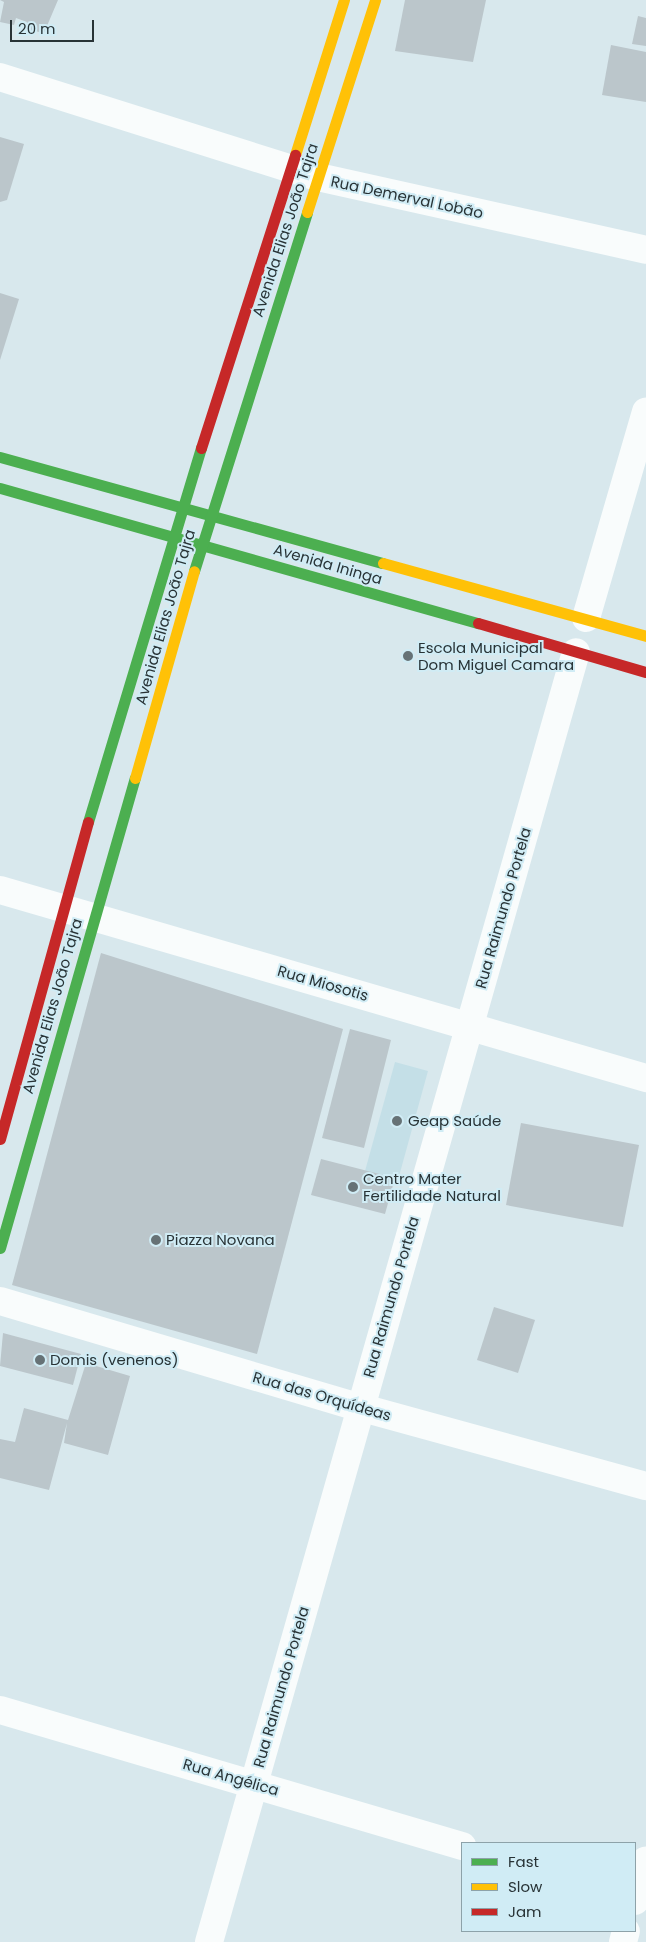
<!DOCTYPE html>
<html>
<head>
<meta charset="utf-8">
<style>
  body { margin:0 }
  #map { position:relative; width:646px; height:1942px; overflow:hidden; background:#d8e8ed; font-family:Poppins,sans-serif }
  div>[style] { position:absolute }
  .built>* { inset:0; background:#c4dfe7 }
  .building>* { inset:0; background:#bbc6cb }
  .street>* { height:28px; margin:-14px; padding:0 14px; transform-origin:14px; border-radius:14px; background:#f9fcfc }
  .fast>* { height:11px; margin:-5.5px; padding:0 5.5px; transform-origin:5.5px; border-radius:5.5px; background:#4caf50 }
  .slow>* { height:11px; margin:-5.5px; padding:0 5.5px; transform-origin:5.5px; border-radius:5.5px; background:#ffc107 }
  .jam>* { height:11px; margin:-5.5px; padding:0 5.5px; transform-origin:5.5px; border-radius:5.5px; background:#c62828 }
  .dots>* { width:14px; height:14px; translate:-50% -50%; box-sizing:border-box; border:2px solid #d0ecf5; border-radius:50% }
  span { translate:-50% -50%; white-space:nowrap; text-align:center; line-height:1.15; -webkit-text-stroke:4px #d0ecf5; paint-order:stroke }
  .street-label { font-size:15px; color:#283336 }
  .poi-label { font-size:15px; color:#283336 }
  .left { translate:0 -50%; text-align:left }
  .legend { position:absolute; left:461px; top:1842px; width:175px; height:90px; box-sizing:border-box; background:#d0ecf5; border:1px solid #8da2a9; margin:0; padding:6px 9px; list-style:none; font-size:15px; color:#283336 }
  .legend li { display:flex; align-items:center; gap:10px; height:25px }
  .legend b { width:25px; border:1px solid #8da2a9 }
  .scale { position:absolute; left:10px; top:20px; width:84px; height:22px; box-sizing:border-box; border:2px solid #283336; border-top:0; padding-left:6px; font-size:15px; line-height:18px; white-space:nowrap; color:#283336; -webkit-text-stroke:4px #d0ecf5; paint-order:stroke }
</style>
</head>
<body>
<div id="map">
  <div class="built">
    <i style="clip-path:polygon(395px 1062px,428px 1071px,398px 1180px,365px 1171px)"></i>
  </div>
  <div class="building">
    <i style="clip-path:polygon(0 0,58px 0,44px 33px,25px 29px,27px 22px,16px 18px,14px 25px,0 22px,4px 2px)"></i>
    <i style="clip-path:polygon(405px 0,486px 0,473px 62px,395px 51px)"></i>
    <i style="clip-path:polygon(638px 16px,646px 18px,646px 46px,632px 44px)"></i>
    <i style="clip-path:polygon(611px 45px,646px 52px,646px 102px,602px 95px)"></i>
    <i style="clip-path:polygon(0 137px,24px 144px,7px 200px,0 202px)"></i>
    <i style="clip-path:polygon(0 293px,19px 299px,0 360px)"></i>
    <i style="clip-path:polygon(101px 953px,343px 1029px,257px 1354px,12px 1285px)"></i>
    <i style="clip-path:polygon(350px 1029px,391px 1040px,364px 1148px,322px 1138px)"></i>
    <i style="clip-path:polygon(521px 1123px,639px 1145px,623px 1227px,506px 1205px)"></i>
    <i style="clip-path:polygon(321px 1159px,395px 1178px,385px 1214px,311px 1195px)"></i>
    <i style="clip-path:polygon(494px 1307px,535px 1320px,518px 1373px,477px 1360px)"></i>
    <i style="clip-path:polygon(3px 1333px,81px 1354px,73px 1385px,0 1366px)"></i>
    <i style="clip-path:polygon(86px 1363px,130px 1376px,108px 1455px,64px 1443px,67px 1423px,49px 1490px,0 1478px,0 1439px,15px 1442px,24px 1408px,68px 1420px)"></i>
  </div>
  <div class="street">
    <i style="left:0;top:77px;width:333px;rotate:17.5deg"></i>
    <i style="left:318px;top:177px;width:336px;rotate:12.5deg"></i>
    <i style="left:586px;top:618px;width:215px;rotate:-73.8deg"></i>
    <i style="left:0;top:890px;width:673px;rotate:16.23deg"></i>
    <i style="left:0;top:1301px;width:374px;rotate:16.5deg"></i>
    <i style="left:359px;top:1407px;width:298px;rotate:15.4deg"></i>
    <i style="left:0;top:1710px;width:482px;rotate:16.4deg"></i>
    <i style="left:635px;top:1901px;width:42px;rotate:-75deg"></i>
    <i style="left:209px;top:1942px;width:1341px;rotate:-74.12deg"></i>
    <i style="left:623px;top:1942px;width:11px;rotate:-75deg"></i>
  </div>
  <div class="fast">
    <i style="left:0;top:457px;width:397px;rotate:15.5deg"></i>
    <i style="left:0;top:488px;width:497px;rotate:15.8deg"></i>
    <i style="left:194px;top:571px;width:376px;rotate:-72.5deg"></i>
    <i style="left:88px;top:822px;width:391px;rotate:-73.2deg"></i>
    <i style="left:0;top:1248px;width:489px;rotate:-74deg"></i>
  </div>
  <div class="slow">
    <i style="left:295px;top:155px;width:163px;rotate:-72.5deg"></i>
    <i style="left:307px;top:212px;width:223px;rotate:-72.2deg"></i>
    <i style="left:383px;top:563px;width:273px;rotate:15.5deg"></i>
    <i style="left:135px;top:778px;width:215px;rotate:-74.1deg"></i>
  </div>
  <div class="jam">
    <i style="left:201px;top:448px;width:308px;rotate:-72.2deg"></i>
    <i style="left:478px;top:623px;width:175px;rotate:16.3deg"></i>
    <i style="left:0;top:1139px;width:329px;rotate:-74.5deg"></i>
  </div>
  <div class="dots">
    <i style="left:408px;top:656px;background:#667276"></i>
    <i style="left:397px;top:1121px;background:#667276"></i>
    <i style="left:353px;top:1187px;background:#667276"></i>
    <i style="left:156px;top:1240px;background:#667276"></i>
    <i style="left:40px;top:1360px;background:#667276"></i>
  </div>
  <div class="street-label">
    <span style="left:407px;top:197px;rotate:12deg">Rua Demerval Lobão</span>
    <span style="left:285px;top:230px;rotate:-72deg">Avenida Elias João Tajra</span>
    <span style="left:328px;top:564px;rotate:16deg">Avenida Ininga</span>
    <span style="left:165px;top:617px;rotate:-74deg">Avenida Elias João Tajra</span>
    <span style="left:503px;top:908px;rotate:-74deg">Rua Raimundo Portela</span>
    <span style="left:323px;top:983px;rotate:16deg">Rua Miosotis</span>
    <span style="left:52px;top:1006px;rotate:-74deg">Avenida Elias João Tajra</span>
    <span style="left:391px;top:1297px;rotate:-74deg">Rua Raimundo Portela</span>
    <span style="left:322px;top:1396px;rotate:16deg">Rua das Orquídeas</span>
    <span style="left:281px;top:1687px;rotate:-74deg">Rua Raimundo Portela</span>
    <span style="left:231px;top:1777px;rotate:16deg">Rua Angélica</span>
  </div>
  <div class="poi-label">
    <span class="left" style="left:418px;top:656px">Escola Municipal<br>Dom Miguel Camara</span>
    <span class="left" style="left:408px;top:1121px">Geap Saúde</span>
    <span class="left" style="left:363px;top:1187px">Centro Mater<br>Fertilidade Natural</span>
    <span class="left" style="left:166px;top:1240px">Piazza Novana</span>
    <span class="left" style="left:50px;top:1360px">Domis (venenos)</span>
  </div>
  <ul class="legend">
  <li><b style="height:6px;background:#4caf50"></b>Fast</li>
  <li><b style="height:6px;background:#ffc107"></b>Slow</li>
  <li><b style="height:6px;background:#c62828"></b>Jam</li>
  </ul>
  <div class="scale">20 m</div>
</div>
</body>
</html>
